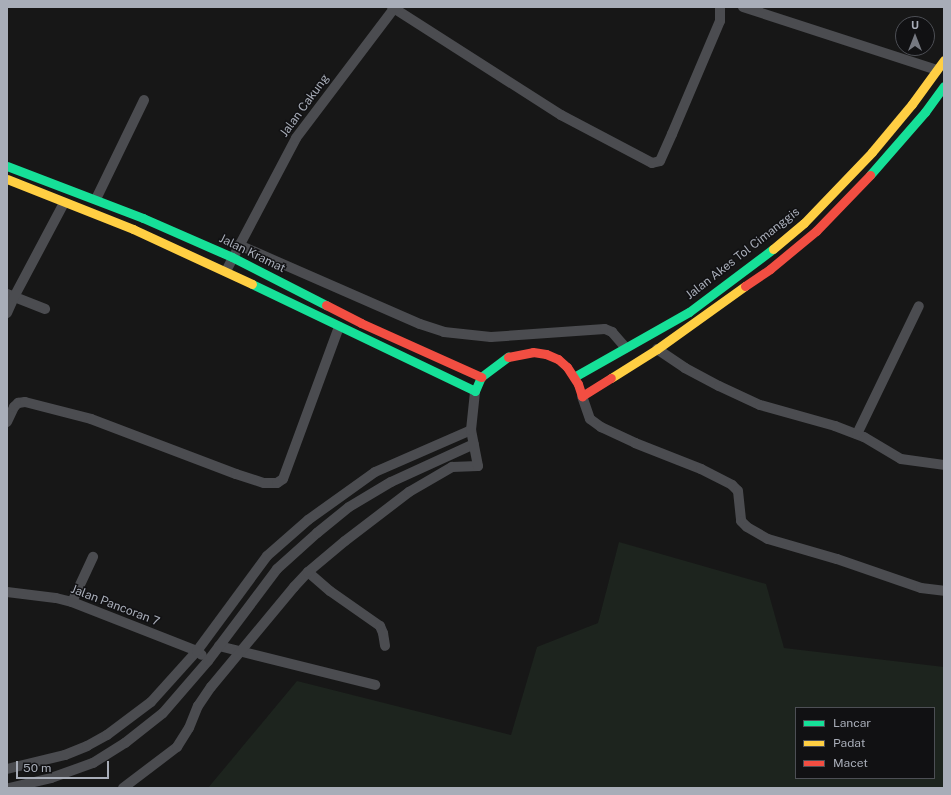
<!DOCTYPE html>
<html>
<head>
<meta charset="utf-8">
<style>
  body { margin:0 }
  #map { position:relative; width:951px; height:795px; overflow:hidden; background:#171717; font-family:"Public Sans",sans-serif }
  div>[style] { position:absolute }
  .green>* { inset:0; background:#1d241e }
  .street>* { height:10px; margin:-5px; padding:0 5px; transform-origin:5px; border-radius:5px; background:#4b4c50 }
  .fast>* { height:9px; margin:-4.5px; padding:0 4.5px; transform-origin:4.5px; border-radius:4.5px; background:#16e098 }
  .slow>* { height:9px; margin:-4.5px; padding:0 4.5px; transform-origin:4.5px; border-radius:4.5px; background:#ffcf43 }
  .jam>* { height:9px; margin:-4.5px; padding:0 4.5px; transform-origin:4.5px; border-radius:4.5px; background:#f24e42 }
  span { translate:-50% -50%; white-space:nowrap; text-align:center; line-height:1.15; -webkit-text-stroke:3px #111113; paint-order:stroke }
  .street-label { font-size:12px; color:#a8adb8 }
  .frame { position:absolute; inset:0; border:8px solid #a8adb8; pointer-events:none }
  .legend { position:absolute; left:795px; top:707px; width:140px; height:72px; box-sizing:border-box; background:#111113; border:1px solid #4d4f55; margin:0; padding:5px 7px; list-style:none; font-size:12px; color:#a8adb8 }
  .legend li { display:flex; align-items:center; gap:8px; height:20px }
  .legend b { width:20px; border:1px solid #4d4f55 }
  .north { position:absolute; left:895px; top:16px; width:40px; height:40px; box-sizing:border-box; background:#111113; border:1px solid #4d4f55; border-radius:50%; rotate:0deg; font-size:11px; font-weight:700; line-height:16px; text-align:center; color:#a8adb8 }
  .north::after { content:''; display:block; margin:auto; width:14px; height:18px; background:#757880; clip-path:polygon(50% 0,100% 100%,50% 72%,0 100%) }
  .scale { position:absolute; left:16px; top:761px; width:93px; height:18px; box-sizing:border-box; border:2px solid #a8adb8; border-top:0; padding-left:5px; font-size:12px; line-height:14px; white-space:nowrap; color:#a8adb8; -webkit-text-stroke:3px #111113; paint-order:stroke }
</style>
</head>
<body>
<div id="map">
  <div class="green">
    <i style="clip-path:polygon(evenodd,619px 542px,766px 584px,784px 648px,944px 667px,944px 788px,208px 788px,297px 681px,511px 735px,537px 647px,598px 623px,619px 542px,796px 708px,934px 708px,934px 778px,796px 778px,796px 708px)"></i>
  </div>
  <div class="street">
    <i style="left:392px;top:7px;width:201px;rotate:32.6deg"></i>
    <i style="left:561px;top:115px;width:103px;rotate:27.8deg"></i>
    <i style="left:652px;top:163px;width:8px;rotate:-14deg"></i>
    <i style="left:660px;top:161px;width:30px;rotate:-66deg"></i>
    <i style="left:672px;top:134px;width:123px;rotate:-67deg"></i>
    <i style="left:720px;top:21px;width:14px;rotate:-90deg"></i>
    <i style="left:743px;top:7px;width:204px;rotate:18deg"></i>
    <i style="left:96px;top:199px;width:110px;rotate:-64.1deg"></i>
    <i style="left:239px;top:245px;width:197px;rotate:23.6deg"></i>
    <i style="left:420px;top:324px;width:25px;rotate:18deg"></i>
    <i style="left:444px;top:332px;width:47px;rotate:6.1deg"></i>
    <i style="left:491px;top:337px;width:114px;rotate:-4deg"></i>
    <i style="left:605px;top:329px;width:8px;rotate:23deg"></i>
    <i style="left:612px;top:332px;width:21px;rotate:49deg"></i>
    <i style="left:226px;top:271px;width:150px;rotate:-62.2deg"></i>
    <i style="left:296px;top:138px;width:164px;rotate:-52.9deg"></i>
    <i style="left:7px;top:294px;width:41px;rotate:21.5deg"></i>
    <i style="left:7px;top:313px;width:17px;rotate:-66deg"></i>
    <i style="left:14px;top:297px;width:106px;rotate:-62deg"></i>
    <i style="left:657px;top:349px;width:34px;rotate:34deg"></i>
    <i style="left:685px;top:368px;width:38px;rotate:28deg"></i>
    <i style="left:719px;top:386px;width:45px;rotate:24.9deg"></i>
    <i style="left:760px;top:405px;width:78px;rotate:15.6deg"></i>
    <i style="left:835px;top:426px;width:31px;rotate:21deg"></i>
    <i style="left:864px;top:437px;width:43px;rotate:30.7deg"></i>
    <i style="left:901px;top:459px;width:43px;rotate:7.9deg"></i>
    <i style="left:582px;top:396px;width:24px;rotate:71deg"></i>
    <i style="left:590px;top:419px;width:14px;rotate:36deg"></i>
    <i style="left:601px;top:427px;width:38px;rotate:25deg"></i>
    <i style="left:635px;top:443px;width:71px;rotate:21.5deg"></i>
    <i style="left:701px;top:469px;width:35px;rotate:27deg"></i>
    <i style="left:732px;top:485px;width:8px;rotate:45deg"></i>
    <i style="left:738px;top:491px;width:30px;rotate:84deg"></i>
    <i style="left:741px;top:521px;width:8px;rotate:45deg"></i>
    <i style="left:747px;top:527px;width:24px;rotate:30deg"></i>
    <i style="left:768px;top:539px;width:72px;rotate:16.2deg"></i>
    <i style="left:837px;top:559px;width:89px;rotate:19deg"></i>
    <i style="left:921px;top:588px;width:23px;rotate:7deg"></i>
    <i style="left:7px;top:422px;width:17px;rotate:-65deg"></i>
    <i style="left:14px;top:407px;width:6px;rotate:-45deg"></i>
    <i style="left:18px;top:403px;width:7px;rotate:-8deg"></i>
    <i style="left:25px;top:402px;width:68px;rotate:14.4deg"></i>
    <i style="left:91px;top:419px;width:155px;rotate:20.8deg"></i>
    <i style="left:236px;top:474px;width:29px;rotate:18deg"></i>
    <i style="left:264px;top:483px;width:13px"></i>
    <i style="left:277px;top:483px;width:7px;rotate:-34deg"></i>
    <i style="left:283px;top:479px;width:162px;rotate:-69.8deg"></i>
    <i style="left:857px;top:434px;width:142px;rotate:-64.2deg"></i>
    <i style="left:308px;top:572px;width:29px;rotate:41deg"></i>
    <i style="left:330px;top:591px;width:61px;rotate:35deg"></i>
    <i style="left:380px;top:626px;width:8px;rotate:67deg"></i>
    <i style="left:383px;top:633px;width:13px;rotate:81deg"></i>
    <i style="left:7px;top:592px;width:49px;rotate:7deg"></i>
    <i style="left:56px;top:598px;width:16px;rotate:14deg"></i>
    <i style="left:72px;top:602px;width:134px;rotate:21.4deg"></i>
    <i style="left:197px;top:651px;width:6px;rotate:39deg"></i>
    <i style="left:72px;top:602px;width:50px;rotate:-65deg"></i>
    <i style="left:219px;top:646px;width:161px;rotate:14deg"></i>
    <i style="left:7px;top:769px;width:60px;rotate:-13.6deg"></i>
    <i style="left:65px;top:755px;width:24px;rotate:-22deg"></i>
    <i style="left:87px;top:746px;width:23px;rotate:-29deg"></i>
    <i style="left:107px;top:735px;width:55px;rotate:-36.9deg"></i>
    <i style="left:151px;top:702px;width:69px;rotate:-48deg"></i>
    <i style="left:197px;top:651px;width:118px;rotate:-53.6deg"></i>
    <i style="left:267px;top:556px;width:55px;rotate:-41.3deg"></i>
    <i style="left:308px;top:520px;width:82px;rotate:-35.6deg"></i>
    <i style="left:375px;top:472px;width:105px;rotate:-23.6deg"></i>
    <i style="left:9px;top:788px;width:43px;rotate:-13.4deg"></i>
    <i style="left:51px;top:778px;width:45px;rotate:-19.7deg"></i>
    <i style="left:93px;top:763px;width:38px;rotate:-32deg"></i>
    <i style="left:125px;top:743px;width:48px;rotate:-38.3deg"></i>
    <i style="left:163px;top:713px;width:69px;rotate:-49.1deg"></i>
    <i style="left:208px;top:661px;width:115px;rotate:-53.1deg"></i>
    <i style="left:277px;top:569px;width:54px;rotate:-42deg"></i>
    <i style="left:317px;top:533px;width:41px;rotate:-39.1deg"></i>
    <i style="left:349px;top:507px;width:49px;rotate:-30.8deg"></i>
    <i style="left:391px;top:482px;width:91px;rotate:-24.6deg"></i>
    <i style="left:123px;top:788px;width:68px;rotate:-37.2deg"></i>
    <i style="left:177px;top:747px;width:22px;rotate:-58deg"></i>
    <i style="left:189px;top:728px;width:24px;rotate:-68deg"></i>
    <i style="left:198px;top:706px;width:23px;rotate:-56deg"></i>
    <i style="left:211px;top:687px;width:130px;rotate:-50.3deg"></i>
    <i style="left:294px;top:587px;width:21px;rotate:-47deg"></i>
    <i style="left:308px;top:572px;width:48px;rotate:-40deg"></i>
    <i style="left:345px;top:541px;width:81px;rotate:-37.4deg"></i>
    <i style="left:409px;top:492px;width:50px;rotate:-30.2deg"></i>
    <i style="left:452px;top:467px;width:26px;rotate:-2deg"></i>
    <i style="left:478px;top:466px;width:37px;rotate:-101deg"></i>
    <i style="left:471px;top:430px;width:39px;rotate:-84deg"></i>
  </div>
  <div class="fast">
    <i style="left:7px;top:166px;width:146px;rotate:20.9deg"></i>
    <i style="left:143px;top:218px;width:97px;rotate:23.7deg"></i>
    <i style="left:232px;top:257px;width:106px;rotate:27.1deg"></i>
    <i style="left:870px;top:175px;width:84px;rotate:-48.9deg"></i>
    <i style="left:925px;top:112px;width:32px;rotate:-54deg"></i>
    <i style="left:252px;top:284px;width:247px;rotate:25.6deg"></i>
    <i style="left:475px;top:391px;width:15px;rotate:-67deg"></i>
    <i style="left:481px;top:377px;width:34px;rotate:-37deg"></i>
    <i style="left:574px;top:377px;width:132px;rotate:-29.5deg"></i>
    <i style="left:689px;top:312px;width:105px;rotate:-36.9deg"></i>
  </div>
  <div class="slow">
    <i style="left:7px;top:179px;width:136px;rotate:21.6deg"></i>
    <i style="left:133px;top:229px;width:131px;rotate:24.8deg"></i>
    <i style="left:773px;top:249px;width:40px;rotate:-40deg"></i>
    <i style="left:804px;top:223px;width:98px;rotate:-46.2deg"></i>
    <i style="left:872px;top:152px;width:62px;rotate:-50.2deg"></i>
    <i style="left:912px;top:104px;width:54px;rotate:-54deg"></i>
    <i style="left:611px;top:378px;width:54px;rotate:-32.2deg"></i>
    <i style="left:657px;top:349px;width:108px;rotate:-35.6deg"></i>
  </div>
  <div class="jam">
    <i style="left:745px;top:286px;width:30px;rotate:-34deg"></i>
    <i style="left:770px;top:269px;width:60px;rotate:-39.6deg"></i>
    <i style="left:816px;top:231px;width:78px;rotate:-46deg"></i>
    <i style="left:326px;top:305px;width:39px;rotate:27deg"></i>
    <i style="left:361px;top:323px;width:132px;rotate:24.2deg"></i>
    <i style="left:508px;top:357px;width:25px;rotate:-11deg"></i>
    <i style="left:533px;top:352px;width:13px;rotate:9deg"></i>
    <i style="left:546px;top:354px;width:13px;rotate:23deg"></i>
    <i style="left:558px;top:359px;width:12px;rotate:42deg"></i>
    <i style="left:567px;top:367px;width:20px;rotate:57deg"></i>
    <i style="left:578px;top:384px;width:13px;rotate:72deg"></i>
    <i style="left:582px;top:396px;width:34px;rotate:-32deg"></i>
  </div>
  <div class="street-label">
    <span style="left:305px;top:106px;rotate:-54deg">Jalan Cakung</span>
    <span style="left:252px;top:254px;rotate:26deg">Jalan Kramat</span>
    <span style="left:743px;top:254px;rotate:-38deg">Jalan Akes Tol Cimanggis</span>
    <span style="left:115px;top:606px;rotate:21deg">Jalan Pancoran 7</span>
  </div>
  <div class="frame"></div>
  <ul class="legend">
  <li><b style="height:5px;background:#16e098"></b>Lancar</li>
  <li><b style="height:5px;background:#ffcf43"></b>Padat</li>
  <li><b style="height:5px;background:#f24e42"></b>Macet</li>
  </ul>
  <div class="north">U</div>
  <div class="scale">50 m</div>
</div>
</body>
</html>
